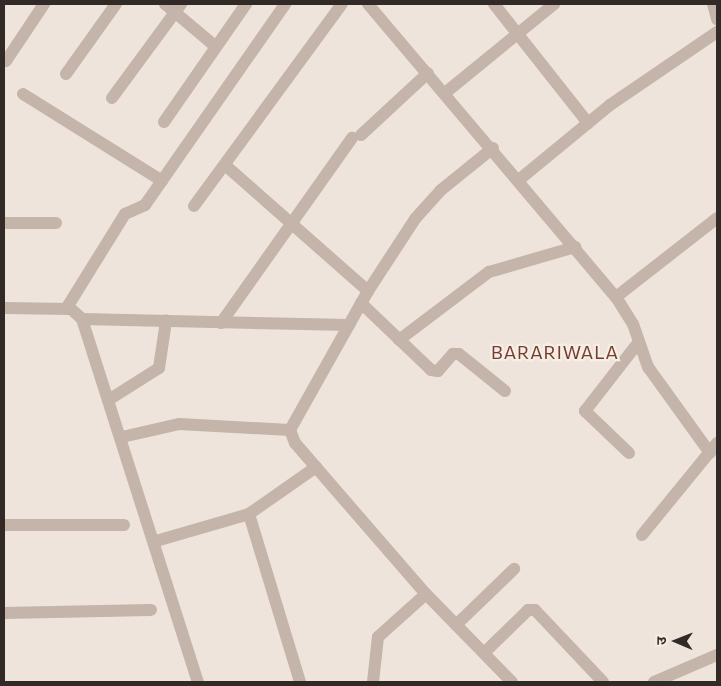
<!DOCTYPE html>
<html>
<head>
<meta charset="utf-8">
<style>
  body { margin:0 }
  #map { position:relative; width:721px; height:686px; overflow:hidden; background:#eee4db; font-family:Commissioner,"Noto Sans Devanagari",sans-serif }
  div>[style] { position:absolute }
  .minor>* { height:12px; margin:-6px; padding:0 6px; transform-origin:6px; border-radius:6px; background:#c4b4a9 }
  span { translate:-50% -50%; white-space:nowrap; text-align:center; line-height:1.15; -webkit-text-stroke:4.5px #f6eee6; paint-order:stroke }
  .quarter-label { font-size:18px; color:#763c2c; letter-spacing:1px }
  .frame { position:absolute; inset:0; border:5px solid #322a27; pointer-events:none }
  .north { position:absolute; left:651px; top:616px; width:50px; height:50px; -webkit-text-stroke:4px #f6eee6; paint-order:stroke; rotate:271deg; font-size:14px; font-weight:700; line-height:20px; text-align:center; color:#322a27 }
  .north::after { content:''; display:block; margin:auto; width:18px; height:22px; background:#322a27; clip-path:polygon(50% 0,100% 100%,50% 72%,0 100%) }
</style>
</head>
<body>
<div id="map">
  <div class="minor">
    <i style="left:165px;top:4px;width:65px;rotate:40deg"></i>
    <i style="left:368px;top:4px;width:384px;rotate:49.8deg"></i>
    <i style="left:616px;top:297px;width:32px;rotate:58deg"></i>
    <i style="left:633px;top:324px;width:46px;rotate:70.8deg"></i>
    <i style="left:648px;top:367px;width:106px;rotate:54.2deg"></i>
    <i style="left:494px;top:4px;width:152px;rotate:51.7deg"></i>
    <i style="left:713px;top:4px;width:16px;rotate:75deg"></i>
    <i style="left:6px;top:61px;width:69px;rotate:-56.3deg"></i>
    <i style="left:66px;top:74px;width:86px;rotate:-54.5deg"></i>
    <i style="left:445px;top:93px;width:141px;rotate:-39.2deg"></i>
    <i style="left:23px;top:94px;width:164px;rotate:32deg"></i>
    <i style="left:112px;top:98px;width:117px;rotate:-53.7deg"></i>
    <i style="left:164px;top:122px;width:144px;rotate:-55.2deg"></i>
    <i style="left:361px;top:135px;width:91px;rotate:-42.8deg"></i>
    <i style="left:493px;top:148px;width:67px;rotate:141.1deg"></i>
    <i style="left:441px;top:190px;width:39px;rotate:132deg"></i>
    <i style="left:415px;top:219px;width:86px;rotate:123.1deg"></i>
    <i style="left:368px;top:291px;width:159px;rotate:119.3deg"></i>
    <i style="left:290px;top:430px;width:14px;rotate:69deg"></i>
    <i style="left:295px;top:443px;width:200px;rotate:49.1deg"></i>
    <i style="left:426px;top:594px;width:123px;rotate:45.7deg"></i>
    <i style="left:225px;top:165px;width:191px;rotate:41.4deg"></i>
    <i style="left:520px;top:179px;width:117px;rotate:-39.4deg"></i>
    <i style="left:610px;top:105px;width:130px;rotate:-34.3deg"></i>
    <i style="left:194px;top:206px;width:250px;rotate:-53.8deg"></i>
    <i style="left:4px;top:223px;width:52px"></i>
    <i style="left:616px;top:297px;width:128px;rotate:-38deg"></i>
    <i style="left:361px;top:303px;width:97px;rotate:43.7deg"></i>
    <i style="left:431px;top:370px;width:7px;rotate:8deg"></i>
    <i style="left:438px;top:371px;width:23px;rotate:-49deg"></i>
    <i style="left:453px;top:354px;width:6px"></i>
    <i style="left:459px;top:354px;width:59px;rotate:38.8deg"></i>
    <i style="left:4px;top:308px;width:67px;rotate:0.9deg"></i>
    <i style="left:71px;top:309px;width:15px;rotate:42deg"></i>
    <i style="left:82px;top:319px;width:381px;rotate:72.3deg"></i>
    <i style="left:66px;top:309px;width:112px;rotate:-58.2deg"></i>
    <i style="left:125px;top:214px;width:22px;rotate:-24deg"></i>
    <i style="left:145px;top:205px;width:245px;rotate:-55.1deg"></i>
    <i style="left:82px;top:319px;width:267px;rotate:1.3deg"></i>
    <i style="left:221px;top:323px;width:227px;rotate:-54.7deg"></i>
    <i style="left:399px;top:340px;width:113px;rotate:-37.1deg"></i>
    <i style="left:489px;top:272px;width:90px;rotate:-16.2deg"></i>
    <i style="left:110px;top:399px;width:58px;rotate:-32.3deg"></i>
    <i style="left:159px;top:368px;width:48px;rotate:-81.5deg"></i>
    <i style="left:122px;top:437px;width:58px;rotate:-12.8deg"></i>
    <i style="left:179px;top:424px;width:111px;rotate:3.1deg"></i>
    <i style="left:629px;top:453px;width:61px;rotate:-136.3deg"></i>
    <i style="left:585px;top:411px;width:86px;rotate:-52.1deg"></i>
    <i style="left:249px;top:514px;width:176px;rotate:73.1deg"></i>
    <i style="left:4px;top:525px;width:120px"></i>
    <i style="left:642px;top:535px;width:119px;rotate:-50.8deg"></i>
    <i style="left:156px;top:541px;width:97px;rotate:-16.2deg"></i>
    <i style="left:249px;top:514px;width:82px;rotate:-35deg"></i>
    <i style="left:4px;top:613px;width:147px;rotate:-1.2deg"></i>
    <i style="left:456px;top:625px;width:81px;rotate:-44deg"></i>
    <i style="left:484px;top:653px;width:62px;rotate:-44.3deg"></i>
    <i style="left:528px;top:610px;width:7px"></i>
    <i style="left:535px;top:610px;width:99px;rotate:46.6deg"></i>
    <i style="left:373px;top:682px;width:45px;rotate:-83.7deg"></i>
    <i style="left:378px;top:637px;width:64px;rotate:-41.9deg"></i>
    <i style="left:654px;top:682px;width:69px;rotate:-23.2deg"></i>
  </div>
  <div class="quarter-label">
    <span style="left:555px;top:352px">BARARIWALA</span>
  </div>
  <div class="frame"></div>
  <div class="north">उ</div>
</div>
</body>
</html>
